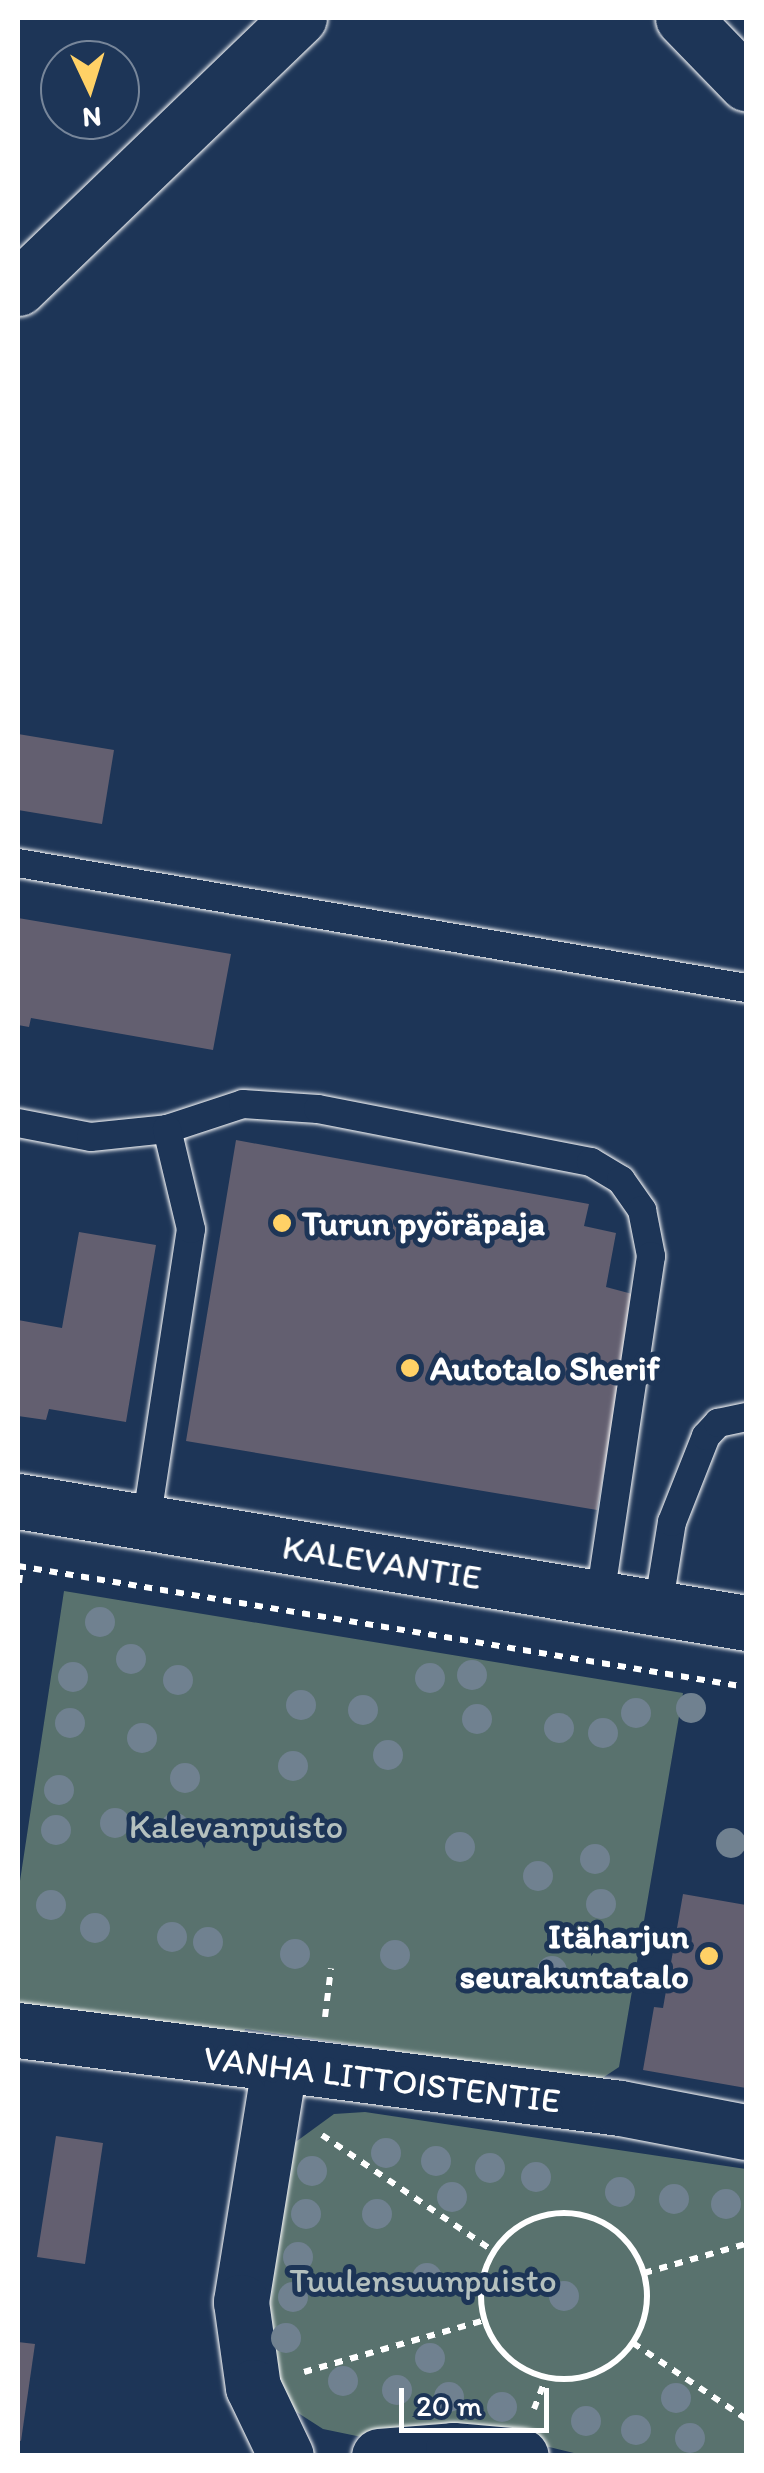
<!DOCTYPE html>
<html>
<head>
<meta charset="utf-8">
<style>
  body { margin:0 }
  #map { position:relative; width:764px; height:2473px; overflow:hidden; background:#1d3557; font-family:Itim,sans-serif }
  div>[style] { position:absolute }
  .green>* { inset:0; background:#59726e }
  .building>* { inset:0; background:#635f70 }
  .path>* { height:6px; margin-top:-3px; transform-origin:0; background:repeating-linear-gradient(90deg,#fff 0 8px,transparent 0 16px) }
  .path>.ring { margin:-3px; padding:0; box-sizing:content-box; background:none; border:6px solid #fff; border-radius:50% }
  .roads { filter:drop-shadow(0 0 2px #fff) drop-shadow(0 0 2px #fff) }
  .service>* { height:28px; margin:-14px; padding:0 14px; transform-origin:14px; border-radius:14px; background:#1d3557 }
  .minor>* { height:55px; margin:-27.5px; padding:0 27.5px; transform-origin:27.5px; border-radius:27.5px; background:#1d3557 }
  .secondary>* { height:55px; margin:-27.5px; padding:0 27.5px; transform-origin:27.5px; border-radius:27.5px; background:#1d3557 }
  .trees>* { width:30px; height:30px; margin:-15px; border-radius:50%; background:#708190 }
  .dots>* { width:28px; height:28px; translate:-50% -50%; box-sizing:border-box; border:5px solid #1d3557; border-radius:50% }
  span { translate:-50% -50%; white-space:nowrap; text-align:center; line-height:1.15; -webkit-text-stroke:10px #1d3557; paint-order:stroke }
  .poi-label { font-size:35px; color:#fff; font-weight:700 }
  .left { translate:0 -50%; text-align:left }
  .right { translate:-100% -50%; text-align:right }
  .street-label { font-size:35px; color:#fff }
  .park-label { font-size:35px; color:#b4c0be }
  .frame { position:absolute; inset:0; border:20px solid #fff; pointer-events:none }
  .north { position:absolute; left:40px; top:40px; width:100px; height:100px; box-sizing:border-box; background:#1d3557; border:2px solid #77869a; border-radius:50%; rotate:176deg; font-size:28px; font-weight:700; line-height:40px; text-align:center; color:#fff }
  .north::after { content:''; display:block; margin:auto; width:35px; height:45px; background:#ffd166; clip-path:polygon(50% 0,100% 100%,50% 72%,0 100%) }
  .scale { position:absolute; left:399px; top:2388px; width:150px; height:45px; box-sizing:border-box; border:5px solid #fff; border-top:0; padding-left:12px; font-size:30px; line-height:35px; white-space:nowrap; color:#fff; -webkit-text-stroke:8px #1d3557; paint-order:stroke }
</style>
</head>
<body>
<div id="map">
  <div class="green">
    <i style="clip-path:polygon(64px 1591px,683px 1693px,619px 2067px,598px 2081px,245px 2029px,241px 2045px,18px 2014px,18px 1894px)"></i>
    <i style="clip-path:polygon(365px 2112px,746px 2169px,746px 2455px,582px 2455px,496px 2434px,376px 2440px,323px 2429px,295px 2411px,261px 2344px,286px 2149px,334px 2114px)"></i>
  </div>
  <div class="building">
    <i style="clip-path:polygon(18px 734px,114px 750px,102px 824px,18px 810px)"></i>
    <i style="clip-path:polygon(18px 918px,231px 954px,213px 1050px,31px 1018px,29px 1027px,18px 1025px)"></i>
    <i style="clip-path:polygon(236px 1140px,589px 1204px,584px 1226px,616px 1233px,606px 1287px,636px 1295px,597px 1510px,186px 1441px)"></i>
    <i style="clip-path:polygon(79px 1232px,156px 1245px,126px 1422px,49px 1409px,46px 1420px,18px 1416px,18px 1320px,62px 1328px)"></i>
    <i style="clip-path:polygon(683px 1894px,746px 1905px,746px 2088px,643px 2070px,654px 2007px,663px 2008px)"></i>
    <i style="clip-path:polygon(56px 2136px,103px 2143px,85px 2264px,37px 2257px)"></i>
    <i style="clip-path:polygon(18px 2342px,35px 2344px,21px 2441px,18px 2440px)"></i>
  </div>
  <div class="path">
    <i style="left:18px;top:1566px;width:738px;rotate:9.44deg"></i>
    <i style="left:19px;top:1583px;width:16px;rotate:-83deg"></i>
    <i style="left:325px;top:2017px;width:49px;rotate:-83deg"></i>
    <i style="left:322px;top:2135px;width:209px;rotate:34.1deg"></i>
    <i class="ring" style="left:481px;top:2213px;width:160px;height:160px"></i>
    <i style="left:644px;top:2273px;width:106px;rotate:-15.9deg"></i>
    <i style="left:633px;top:2343px;width:136px;rotate:33.9deg"></i>
    <i style="left:304px;top:2372px;width:188px;rotate:-16deg"></i>
    <i style="left:534px;top:2409px;width:34px;rotate:-69deg"></i>
  </div>
  <div class="roads">
    <div class="service">
      <i style="left:18px;top:863px;width:739px;rotate:9.74deg"></i>
      <i style="left:18px;top:1123px;width:74px;rotate:10.9deg"></i>
      <i style="left:91px;top:1137px;width:76px;rotate:-6deg"></i>
      <i style="left:167px;top:1129px;width:80px;rotate:-18.2deg"></i>
      <i style="left:243px;top:1104px;width:75px;rotate:3.8deg"></i>
      <i style="left:318px;top:1109px;width:278px;rotate:11deg"></i>
      <i style="left:591px;top:1162px;width:35px;rotate:31deg"></i>
      <i style="left:621px;top:1180px;width:37px;rotate:55deg"></i>
      <i style="left:642px;top:1210px;width:47px;rotate:78.9deg"></i>
      <i style="left:651px;top:1256px;width:346px;rotate:98.5deg"></i>
      <i style="left:146px;top:1523px;width:297px;rotate:-81.3deg"></i>
      <i style="left:191px;top:1229px;width:103px;rotate:-103.5deg"></i>
      <i style="left:658px;top:1608px;width:87px;rotate:-80.8deg"></i>
      <i style="left:672px;top:1522px;width:92px;rotate:-68.4deg"></i>
      <i style="left:706px;top:1436px;width:18px;rotate:-47deg"></i>
      <i style="left:718px;top:1423px;width:29px;rotate:-12deg"></i>
    </div>
    <div class="minor">
      <i style="left:683px;top:18px;width:91px;rotate:45.9deg"></i>
      <i style="left:18px;top:288px;width:390px;rotate:-43.9deg"></i>
      <i style="left:18px;top:2030px;width:607px;rotate:7.38deg"></i>
      <i style="left:620px;top:2108px;width:128px;rotate:10.8deg"></i>
      <i style="left:279px;top:2067px;width:238px;rotate:99.2deg"></i>
      <i style="left:241px;top:2302px;width:86px;rotate:82deg"></i>
      <i style="left:253px;top:2387px;width:76px;rotate:64.4deg"></i>
      <i style="left:379px;top:2456px;width:74px;rotate:-4.6deg"></i>
      <i style="left:453px;top:2450px;width:68px;rotate:5deg"></i>
    </div>
    <div class="secondary">
      <i style="left:18px;top:1501px;width:738px;rotate:9.51deg"></i>
    </div>
  </div>
  <div class="trees">
    <i style="left:100px;top:1622px"></i>
    <i style="left:131px;top:1659px"></i>
    <i style="left:472px;top:1675px"></i>
    <i style="left:73px;top:1677px"></i>
    <i style="left:430px;top:1678px"></i>
    <i style="left:178px;top:1680px"></i>
    <i style="left:301px;top:1705px"></i>
    <i style="left:691px;top:1708px"></i>
    <i style="left:363px;top:1710px"></i>
    <i style="left:636px;top:1713px"></i>
    <i style="left:477px;top:1719px"></i>
    <i style="left:70px;top:1723px"></i>
    <i style="left:559px;top:1728px"></i>
    <i style="left:603px;top:1733px"></i>
    <i style="left:142px;top:1738px"></i>
    <i style="left:388px;top:1755px"></i>
    <i style="left:293px;top:1766px"></i>
    <i style="left:185px;top:1778px"></i>
    <i style="left:59px;top:1790px"></i>
    <i style="left:115px;top:1823px"></i>
    <i style="left:175px;top:1828px"></i>
    <i style="left:56px;top:1830px"></i>
    <i style="left:731px;top:1843px"></i>
    <i style="left:460px;top:1847px"></i>
    <i style="left:595px;top:1859px"></i>
    <i style="left:538px;top:1876px"></i>
    <i style="left:601px;top:1904px"></i>
    <i style="left:51px;top:1905px"></i>
    <i style="left:95px;top:1928px"></i>
    <i style="left:172px;top:1937px"></i>
    <i style="left:208px;top:1942px"></i>
    <i style="left:295px;top:1954px"></i>
    <i style="left:395px;top:1955px"></i>
    <i style="left:552px;top:1971px"></i>
    <i style="left:386px;top:2153px"></i>
    <i style="left:436px;top:2161px"></i>
    <i style="left:490px;top:2168px"></i>
    <i style="left:312px;top:2171px"></i>
    <i style="left:536px;top:2177px"></i>
    <i style="left:620px;top:2192px"></i>
    <i style="left:452px;top:2197px"></i>
    <i style="left:674px;top:2199px"></i>
    <i style="left:726px;top:2204px"></i>
    <i style="left:306px;top:2214px"></i>
    <i style="left:377px;top:2214px"></i>
    <i style="left:298px;top:2257px"></i>
    <i style="left:427px;top:2278px"></i>
    <i style="left:564px;top:2296px"></i>
    <i style="left:293px;top:2297px"></i>
    <i style="left:286px;top:2338px"></i>
    <i style="left:430px;top:2358px"></i>
    <i style="left:343px;top:2381px"></i>
    <i style="left:397px;top:2390px"></i>
    <i style="left:449px;top:2397px"></i>
    <i style="left:676px;top:2398px"></i>
    <i style="left:502px;top:2407px"></i>
    <i style="left:586px;top:2421px"></i>
    <i style="left:636px;top:2430px"></i>
    <i style="left:690px;top:2438px"></i>
  </div>
  <div class="dots">
    <i style="left:282px;top:1223px;background:#ffd166"></i>
    <i style="left:410px;top:1368px;background:#ffd166"></i>
    <i style="left:709px;top:1956px;background:#ffd166"></i>
  </div>
  <div class="poi-label">
    <span class="left" style="left:302px;top:1223px">Turun pyöräpaja</span>
    <span class="left" style="left:430px;top:1368px">Autotalo Sherif</span>
    <span class="right" style="left:689px;top:1956px">Itäharjun<br>seurakuntatalo</span>
  </div>
  <div class="street-label">
    <span style="left:382px;top:1562px;rotate:9deg">KALEVANTIE</span>
    <span style="left:382px;top:2079px;rotate:7deg">VANHA LITTOISTENTIE</span>
  </div>
  <div class="park-label">
    <span style="left:236px;top:1826px">Kalevanpuisto</span>
    <span style="left:423px;top:2280px">Tuulensuunpuisto</span>
  </div>
  <div class="frame"></div>
  <div class="north">N</div>
  <div class="scale">20 m</div>
</div>
</body>
</html>
